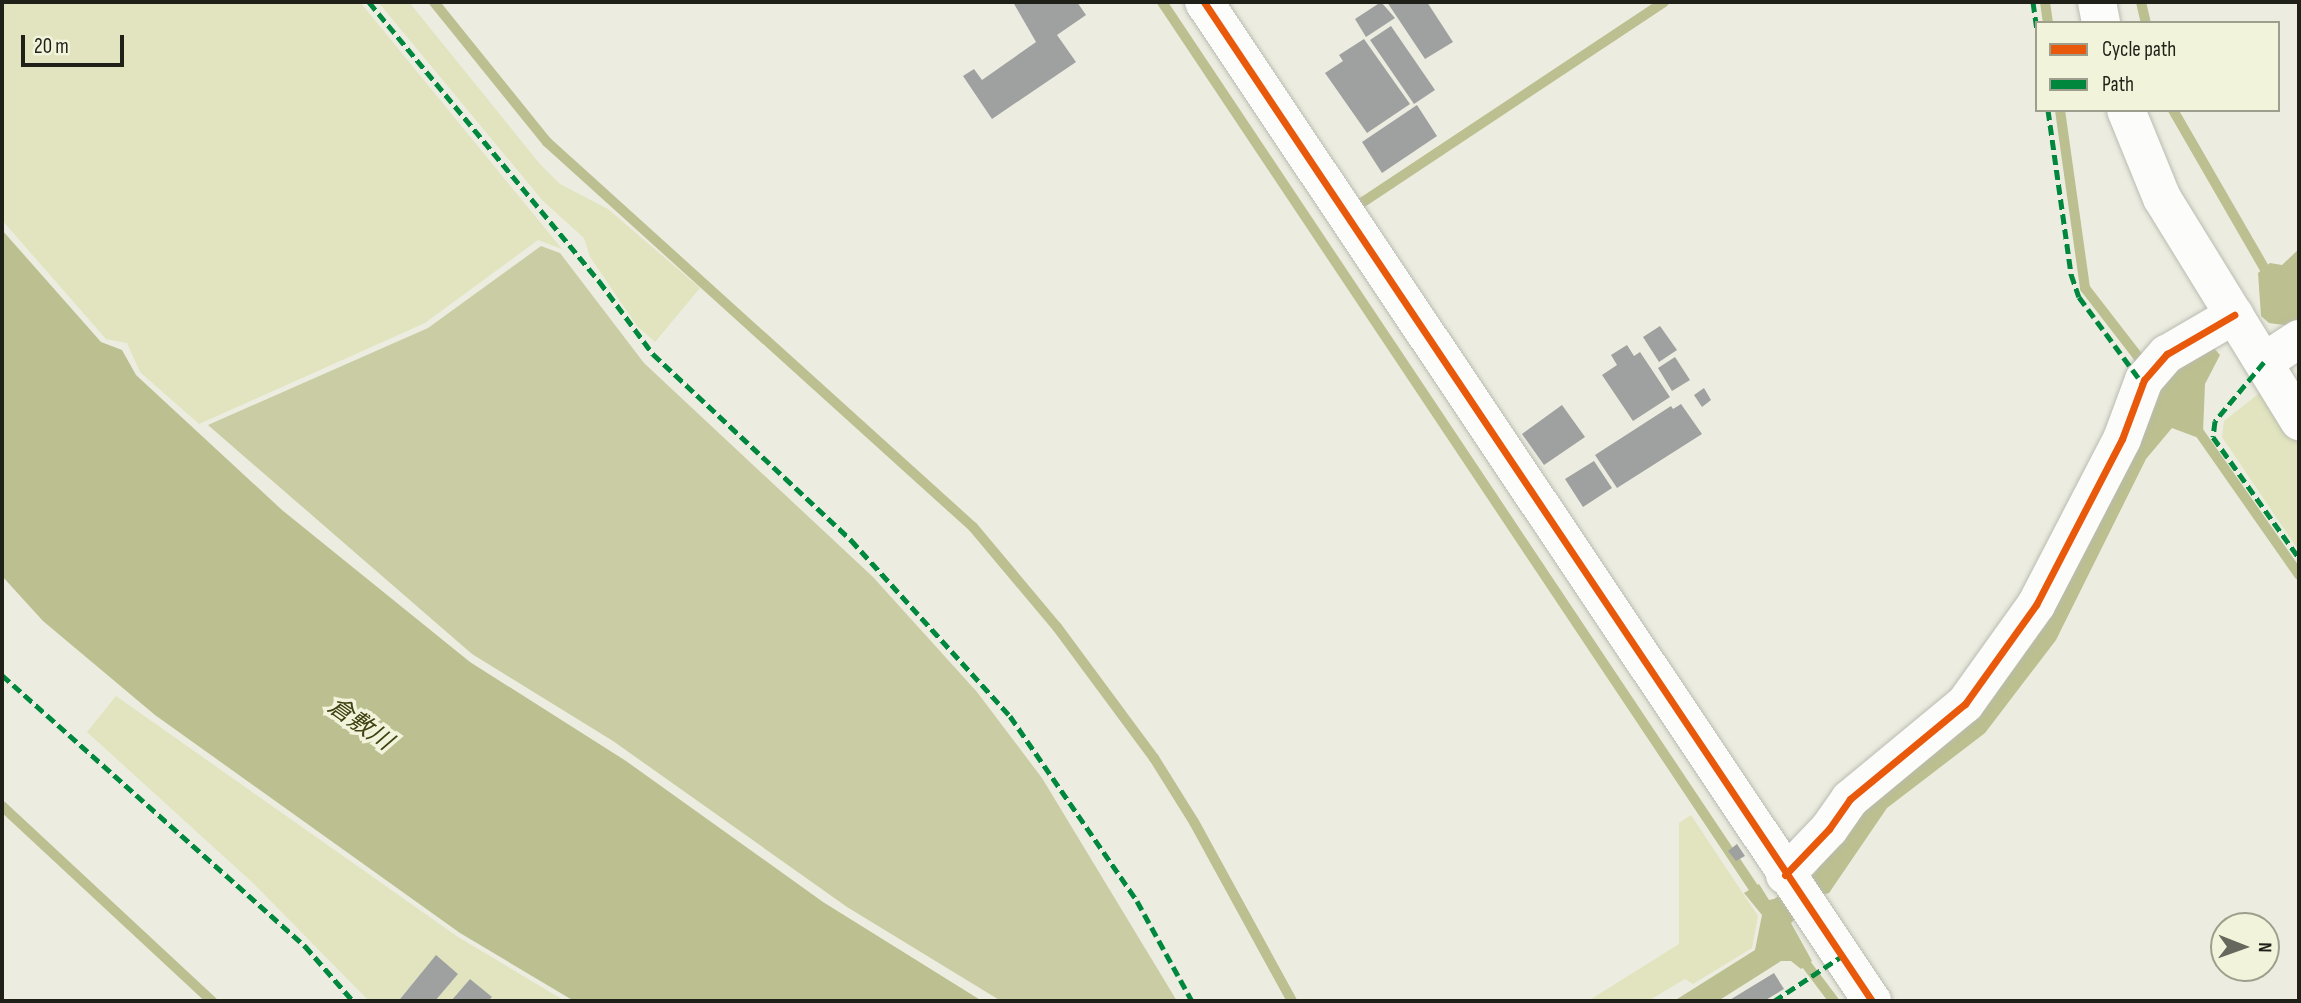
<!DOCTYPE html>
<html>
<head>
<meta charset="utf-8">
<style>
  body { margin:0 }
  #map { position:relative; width:2301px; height:1003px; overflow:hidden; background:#ecede0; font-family:"Sofia Sans Condensed","Noto Sans JP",sans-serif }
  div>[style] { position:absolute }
  .green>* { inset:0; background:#e1e4be }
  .forest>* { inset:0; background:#cacda4 }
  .water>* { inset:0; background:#bcbf8f }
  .stream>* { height:10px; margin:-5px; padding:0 5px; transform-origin:5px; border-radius:5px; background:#bcbf8f }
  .building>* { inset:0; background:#9ea19f }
  .roads { filter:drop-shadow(0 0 2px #babbb1) drop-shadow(0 0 2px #babbb1) }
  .street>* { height:38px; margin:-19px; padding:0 19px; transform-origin:19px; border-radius:19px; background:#fcfcfa }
  .secondary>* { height:38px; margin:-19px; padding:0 19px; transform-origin:19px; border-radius:19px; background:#fcfcfa }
  .quiet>* { height:5px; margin-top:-2.5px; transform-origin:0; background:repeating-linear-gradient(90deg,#00873e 0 10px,transparent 0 15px) }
  .cycleway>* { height:7px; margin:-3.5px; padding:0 3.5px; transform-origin:3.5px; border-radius:3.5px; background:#e8590c }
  span { translate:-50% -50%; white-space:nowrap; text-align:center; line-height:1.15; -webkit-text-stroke:7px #f1f3da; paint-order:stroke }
  .water-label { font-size:24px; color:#3f4110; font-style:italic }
  .frame { position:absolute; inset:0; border:4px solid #1f2017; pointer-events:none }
  .legend { position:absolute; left:2035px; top:21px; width:245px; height:91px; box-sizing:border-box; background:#f1f3da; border:2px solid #9d9f8c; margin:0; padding:9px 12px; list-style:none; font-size:21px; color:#1f2017 }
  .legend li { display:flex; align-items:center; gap:14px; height:35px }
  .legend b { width:35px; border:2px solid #9d9f8c }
  .north { position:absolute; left:2210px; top:912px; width:70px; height:70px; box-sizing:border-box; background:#f1f3da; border:2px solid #9d9f8c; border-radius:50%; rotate:91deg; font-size:19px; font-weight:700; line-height:28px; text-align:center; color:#1f2017 }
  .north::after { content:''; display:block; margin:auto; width:24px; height:32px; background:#67685d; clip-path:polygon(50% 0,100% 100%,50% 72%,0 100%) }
  .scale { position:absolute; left:21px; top:35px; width:103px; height:32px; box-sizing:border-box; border:4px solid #1f2017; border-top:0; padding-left:9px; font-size:21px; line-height:24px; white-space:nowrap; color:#1f2017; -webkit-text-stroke:5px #f1f3da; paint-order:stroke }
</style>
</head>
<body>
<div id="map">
  <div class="green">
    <i style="clip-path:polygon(2px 2px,360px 2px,562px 249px,538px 240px,425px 323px,199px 424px,140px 372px,127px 343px,106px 339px,2px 220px)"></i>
    <i style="clip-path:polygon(378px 2px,409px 2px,539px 163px,560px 184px,608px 209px,700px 288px,655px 342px,637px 326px,590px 257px,584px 238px,543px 201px)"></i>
    <i style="clip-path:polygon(2262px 391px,2299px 445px,2299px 551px,2222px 437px,2224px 421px)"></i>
    <i style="clip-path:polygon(116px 696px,458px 937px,565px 1001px,488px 1001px,491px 998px,470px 979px,451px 1001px,435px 1001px,458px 974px,436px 956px,400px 998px,403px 1001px,369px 1001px,253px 883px,87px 732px)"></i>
    <i style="clip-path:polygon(1691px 815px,1758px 916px,1752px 948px,1693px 984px,1685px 979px,1648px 1001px,1588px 1001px,1679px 944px,1679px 823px)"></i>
  </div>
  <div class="forest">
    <i style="clip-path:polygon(541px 246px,560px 253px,644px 363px,873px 577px,977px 692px,1042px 778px,1177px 1001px,1001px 1001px,847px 907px,613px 741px,472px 654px,208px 425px,428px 328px)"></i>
  </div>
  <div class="water">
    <i style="clip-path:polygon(2px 230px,101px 342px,122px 350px,136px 375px,282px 510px,470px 662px,626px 761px,823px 902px,982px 1001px,574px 1001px,460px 933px,155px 715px,43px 621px,2px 576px)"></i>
    <i style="clip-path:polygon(2299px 249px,2299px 321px,2293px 326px,2269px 323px,2261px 316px,2258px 273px,2270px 263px,2282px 265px)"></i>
    <i style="clip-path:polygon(2213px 347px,2220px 355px,2205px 384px,2203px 432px,2196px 437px,2172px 428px,2146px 459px,2056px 640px,1985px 733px,1887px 808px,1829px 893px,1819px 896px,1791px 923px,1812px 961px,1801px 969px,1791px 961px,1781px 961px,1718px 1001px,1674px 1001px,1755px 950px,1762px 915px,1744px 893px,1759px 884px,1769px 900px,1774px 899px,1814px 874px,1867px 798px,1973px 715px,2160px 380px)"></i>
  </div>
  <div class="stream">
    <i style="left:434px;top:2px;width:180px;rotate:51.1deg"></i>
    <i style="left:547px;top:142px;width:574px;rotate:42.11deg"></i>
    <i style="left:973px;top:527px;width:131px;rotate:50deg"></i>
    <i style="left:1057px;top:627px;width:163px;rotate:53.5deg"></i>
    <i style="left:1154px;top:758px;width:75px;rotate:58deg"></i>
    <i style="left:1194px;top:822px;width:204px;rotate:61.3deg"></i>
    <i style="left:1162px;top:2px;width:1079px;rotate:56.27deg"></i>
    <i style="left:2045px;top:2px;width:21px;rotate:82deg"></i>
    <i style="left:2141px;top:2px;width:22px;rotate:77deg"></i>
    <i style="left:2060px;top:110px;width:180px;rotate:82deg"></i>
    <i style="left:2085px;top:288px;width:100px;rotate:52.3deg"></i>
    <i style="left:2173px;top:110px;width:196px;rotate:60deg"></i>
    <i style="left:1360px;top:204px;width:365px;rotate:-33.6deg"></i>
    <i style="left:2192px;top:422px;width:187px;rotate:55deg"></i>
    <i style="left:2px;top:806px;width:287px;rotate:42.9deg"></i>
    <i style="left:1800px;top:956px;width:56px;rotate:52.9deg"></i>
  </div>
  <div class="building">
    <i style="clip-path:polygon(1013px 2px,1077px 2px,1086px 15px,1057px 35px,1076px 62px,992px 119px,963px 76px,974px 69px,982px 80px,1036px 42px)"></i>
    <i style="clip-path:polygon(1381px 2px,1395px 18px,1366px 37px,1355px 19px)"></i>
    <i style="clip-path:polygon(1387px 2px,1427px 2px,1453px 42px,1425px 59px)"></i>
    <i style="clip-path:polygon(1391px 26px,1435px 90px,1414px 104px,1370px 40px)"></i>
    <i style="clip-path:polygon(1364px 39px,1410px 104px,1367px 133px,1325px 73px,1343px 61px,1339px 55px)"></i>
    <i style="clip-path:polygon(1417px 105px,1437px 136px,1382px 173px,1362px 142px)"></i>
    <i style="clip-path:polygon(1660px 326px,1677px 350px,1659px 362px,1643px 337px)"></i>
    <i style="clip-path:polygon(1627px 345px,1634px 356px,1640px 352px,1670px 397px,1633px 421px,1602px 375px,1617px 365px,1611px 355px)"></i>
    <i style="clip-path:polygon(1675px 357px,1690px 380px,1672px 391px,1658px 368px)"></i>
    <i style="clip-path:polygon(1704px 388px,1711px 400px,1702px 407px,1694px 395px)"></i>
    <i style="clip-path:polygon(1681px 404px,1702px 434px,1617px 488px,1595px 455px,1671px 406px,1673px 409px)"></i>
    <i style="clip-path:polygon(1562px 405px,1585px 437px,1544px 465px,1522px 434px)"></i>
    <i style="clip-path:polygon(1594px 461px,1612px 488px,1583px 507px,1565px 479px)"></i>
    <i style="clip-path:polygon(1737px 844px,1745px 856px,1736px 861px,1728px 851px)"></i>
    <i style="clip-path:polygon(436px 955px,458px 974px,435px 1001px,403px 1001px,400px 999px)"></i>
    <i style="clip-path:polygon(1774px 973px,1784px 989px,1764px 1001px,1728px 1001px)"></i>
    <i style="clip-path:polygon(470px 979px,492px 997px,488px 1001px,451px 1001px)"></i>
  </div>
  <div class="roads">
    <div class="street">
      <i style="left:2097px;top:2px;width:21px;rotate:79deg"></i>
      <i style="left:2126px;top:110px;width:95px;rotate:67.8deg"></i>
      <i style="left:2162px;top:198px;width:262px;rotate:58.4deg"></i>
      <i style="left:2264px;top:362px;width:42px;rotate:-33.3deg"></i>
      <i style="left:1785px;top:875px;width:64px;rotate:-46.3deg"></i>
      <i style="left:1829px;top:829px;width:37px;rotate:-55deg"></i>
      <i style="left:1850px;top:799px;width:149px;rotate:-39.6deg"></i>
      <i style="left:1965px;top:704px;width:122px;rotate:-54.4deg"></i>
      <i style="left:2036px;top:605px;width:187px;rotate:-62.6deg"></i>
      <i style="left:2122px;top:439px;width:63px;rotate:-69.6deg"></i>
      <i style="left:2144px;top:380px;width:35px;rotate:-49deg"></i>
      <i style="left:2167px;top:354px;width:78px;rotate:-30.2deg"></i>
    </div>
    <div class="secondary">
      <i style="left:1204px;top:2px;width:1202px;rotate:56.23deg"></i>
    </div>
  </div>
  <div class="quiet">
    <i style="left:369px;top:2px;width:362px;rotate:50.5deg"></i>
    <i style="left:599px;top:281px;width:91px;rotate:53.5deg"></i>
    <i style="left:653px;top:354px;width:272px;rotate:43.2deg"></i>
    <i style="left:851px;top:540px;width:237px;rotate:47.9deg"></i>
    <i style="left:1010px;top:716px;width:224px;rotate:55.5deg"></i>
    <i style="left:1137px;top:901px;width:114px;rotate:61.2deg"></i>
    <i style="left:2033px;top:2px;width:27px;rotate:82deg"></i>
    <i style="left:2048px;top:110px;width:166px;rotate:82deg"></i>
    <i style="left:2071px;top:274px;width:24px;rotate:71deg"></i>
    <i style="left:2079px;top:297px;width:108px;rotate:53.7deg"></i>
    <i style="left:2264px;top:362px;width:77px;rotate:129.7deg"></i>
    <i style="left:2215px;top:421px;width:16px;rotate:97deg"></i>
    <i style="left:2213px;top:437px;width:148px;rotate:54.6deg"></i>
    <i style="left:2px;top:675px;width:407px;rotate:41.8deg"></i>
    <i style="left:305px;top:946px;width:73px;rotate:48.9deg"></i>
    <i style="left:1774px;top:1001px;width:82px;rotate:-33.5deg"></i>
  </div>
  <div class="cycleway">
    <i style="left:1204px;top:2px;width:1202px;rotate:56.23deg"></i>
    <i style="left:1785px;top:875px;width:64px;rotate:-46.3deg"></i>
    <i style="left:1829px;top:829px;width:37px;rotate:-55deg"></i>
    <i style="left:1850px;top:799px;width:149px;rotate:-39.6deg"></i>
    <i style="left:1965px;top:704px;width:122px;rotate:-54.4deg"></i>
    <i style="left:2036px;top:605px;width:187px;rotate:-62.6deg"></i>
    <i style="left:2122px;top:439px;width:63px;rotate:-69.6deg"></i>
    <i style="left:2144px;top:380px;width:35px;rotate:-49deg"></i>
    <i style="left:2167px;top:354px;width:78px;rotate:-30.2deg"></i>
  </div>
  <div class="water-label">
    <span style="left:360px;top:724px;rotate:35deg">倉敷川</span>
  </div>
  <div class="frame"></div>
  <ul class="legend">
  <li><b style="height:9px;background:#e8590c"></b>Cycle path</li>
  <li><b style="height:9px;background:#00873e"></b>Path</li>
  </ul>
  <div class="north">N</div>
  <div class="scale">20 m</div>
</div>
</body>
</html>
